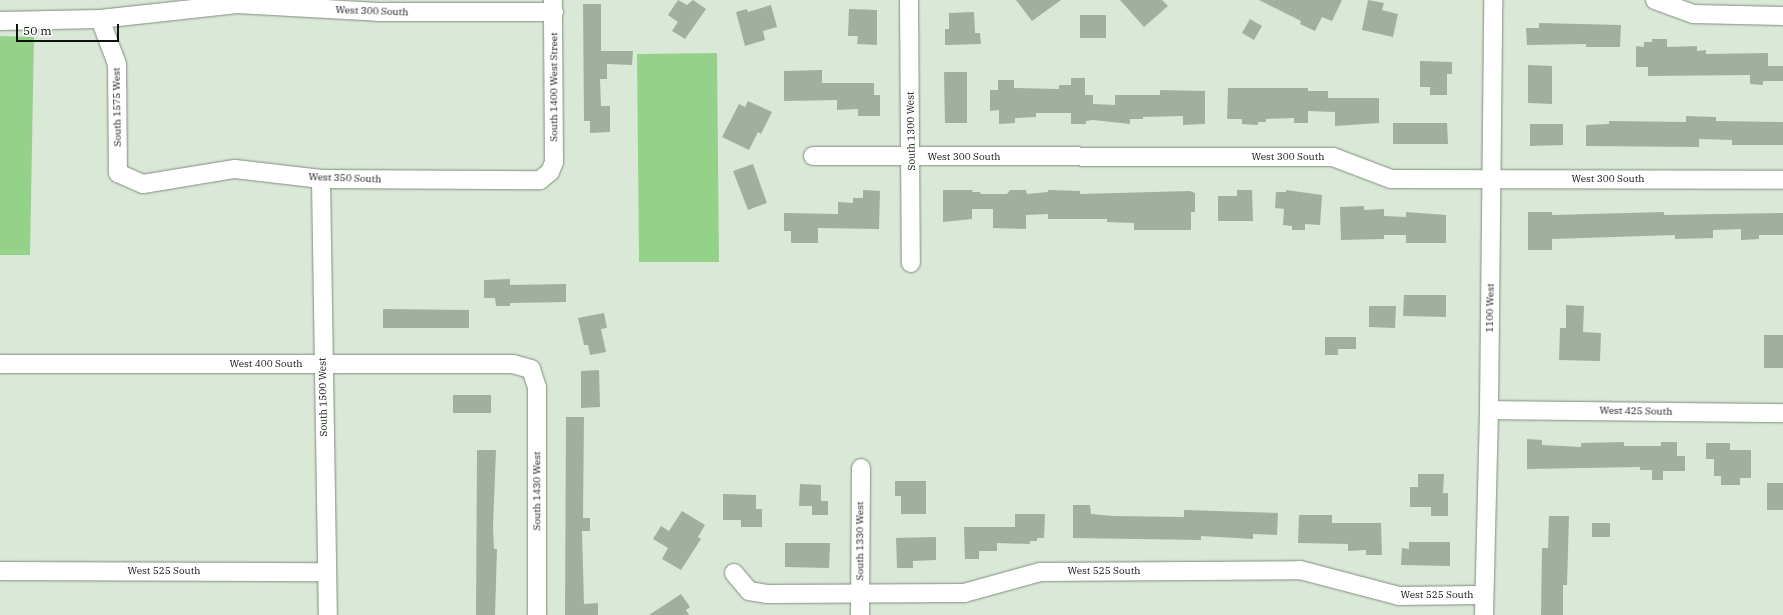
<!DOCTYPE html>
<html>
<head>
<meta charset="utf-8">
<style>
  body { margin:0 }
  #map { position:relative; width:1783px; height:615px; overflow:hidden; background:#dae9d7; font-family:"IBM Plex Serif",serif }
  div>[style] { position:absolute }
  .green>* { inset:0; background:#94d28a }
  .building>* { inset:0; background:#a0af9e }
  .roads { filter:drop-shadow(0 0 1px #7f8d7c) drop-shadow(0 0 1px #7f8d7c) }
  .minor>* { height:18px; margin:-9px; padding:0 9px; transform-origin:9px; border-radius:9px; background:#fff }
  span { translate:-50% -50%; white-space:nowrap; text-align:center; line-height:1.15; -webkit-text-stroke:3.5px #fff; paint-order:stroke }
  .street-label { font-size:10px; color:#0e130d }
  .scale { position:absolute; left:16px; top:24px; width:103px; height:18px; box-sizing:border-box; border:2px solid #0e130d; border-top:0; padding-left:5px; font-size:12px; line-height:14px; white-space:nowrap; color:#0e130d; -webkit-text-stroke:3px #fff; paint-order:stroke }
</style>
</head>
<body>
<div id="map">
  <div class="green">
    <i style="clip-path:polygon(0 36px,34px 37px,30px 255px,0 255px)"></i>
    <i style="clip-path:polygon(717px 53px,719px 262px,639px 262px,637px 54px)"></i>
  </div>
  <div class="building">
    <i style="clip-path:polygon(678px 0,687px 5px,693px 0,706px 9px,685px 39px,672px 31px,678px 22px,668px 15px)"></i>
    <i style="clip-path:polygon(1016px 0,1061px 0,1032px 21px)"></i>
    <i style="clip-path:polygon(1120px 0,1162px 0,1168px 6px,1144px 27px)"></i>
    <i style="clip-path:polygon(1259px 0,1342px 0,1332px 21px,1322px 17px,1315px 31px,1300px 24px,1301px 21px)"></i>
    <i style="clip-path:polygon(1368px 0,1384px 3px,1382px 10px,1398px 14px,1393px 37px,1362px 30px)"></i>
    <i style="clip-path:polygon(583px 4px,601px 4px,601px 51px,633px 51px,632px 65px,607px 64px,607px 79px,600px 79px,601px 106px,610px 106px,610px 132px,590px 133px,590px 121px,584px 121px)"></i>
    <i style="clip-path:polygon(771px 5px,777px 27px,763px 31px,765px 40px,745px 46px,736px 12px,747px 9px,748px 12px)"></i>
    <i style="clip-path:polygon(849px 9px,877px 10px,877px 45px,857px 44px,858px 36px,848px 36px)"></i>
    <i style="clip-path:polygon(974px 12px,975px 33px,980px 33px,981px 44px,945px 45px,945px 29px,949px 29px,949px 13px)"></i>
    <i style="clip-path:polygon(1080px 15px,1106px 15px,1106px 38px,1080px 38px)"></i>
    <i style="clip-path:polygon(1250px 19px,1262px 26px,1254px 40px,1242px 33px)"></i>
    <i style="clip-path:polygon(1539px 23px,1621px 25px,1620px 47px,1586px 47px,1586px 44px,1527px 45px,1526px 28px,1539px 28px)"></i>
    <i style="clip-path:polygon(1652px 39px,1667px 39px,1667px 47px,1697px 46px,1697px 51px,1706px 50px,1706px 54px,1768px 53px,1768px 66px,1783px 66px,1783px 81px,1763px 81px,1763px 85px,1750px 84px,1750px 75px,1648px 76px,1648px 67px,1636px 67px,1636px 46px,1644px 47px,1644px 42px,1652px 42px)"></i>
    <i style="clip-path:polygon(1420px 61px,1452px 62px,1452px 74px,1447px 74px,1447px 95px,1430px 95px,1430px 87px,1420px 87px)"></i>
    <i style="clip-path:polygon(1528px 65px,1552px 66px,1552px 104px,1528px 103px)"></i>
    <i style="clip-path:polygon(822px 70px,822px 83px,874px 83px,874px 95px,880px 95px,880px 116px,858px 116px,858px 109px,837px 110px,837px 100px,784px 101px,784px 71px)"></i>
    <i style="clip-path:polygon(944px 72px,967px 72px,967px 123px,945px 123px)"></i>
    <i style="clip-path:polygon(1071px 78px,1085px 78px,1085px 95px,1093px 95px,1093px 104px,1115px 105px,1115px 95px,1160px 95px,1160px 90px,1205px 91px,1205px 124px,1183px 125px,1183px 116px,1143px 117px,1143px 119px,1130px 119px,1130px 124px,1093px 120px,1086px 121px,1086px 124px,1071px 124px,1071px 113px,1036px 113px,1036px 117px,1015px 118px,1015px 123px,999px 124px,999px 110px,990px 111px,990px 90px,998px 90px,998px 80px,1014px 80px,1014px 88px,1059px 89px,1059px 85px,1071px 85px)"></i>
    <i style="clip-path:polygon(1228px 88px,1308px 88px,1308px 91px,1328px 91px,1328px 98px,1379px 98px,1379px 123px,1335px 126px,1335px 112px,1308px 111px,1308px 123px,1294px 123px,1294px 118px,1266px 119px,1266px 122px,1258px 122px,1258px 125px,1242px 124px,1242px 119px,1227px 119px)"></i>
    <i style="clip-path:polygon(748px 101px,772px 112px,761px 134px,758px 132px,749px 150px,722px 137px,739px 104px,745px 107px)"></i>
    <i style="clip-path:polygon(1686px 116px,1716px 117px,1716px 121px,1783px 122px,1783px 145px,1732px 145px,1732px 140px,1699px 139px,1699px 147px,1586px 146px,1586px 125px,1609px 124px,1609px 121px,1686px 122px)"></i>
    <i style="clip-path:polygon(1393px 123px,1447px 123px,1448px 144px,1393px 144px)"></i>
    <i style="clip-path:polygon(1530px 124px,1563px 124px,1563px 145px,1530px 146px)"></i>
    <i style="clip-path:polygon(753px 164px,767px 203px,748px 210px,733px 171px)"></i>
    <i style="clip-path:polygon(863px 190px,880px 191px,879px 229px,818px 228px,818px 243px,791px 243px,791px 231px,784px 231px,784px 213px,838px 214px,838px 202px,853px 203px,853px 198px,863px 198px)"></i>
    <i style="clip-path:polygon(943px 190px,973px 190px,972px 192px,980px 192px,981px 194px,1007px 194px,1010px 190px,1026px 190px,1027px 194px,1048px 192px,1048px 190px,1080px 191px,1080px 194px,1190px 191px,1195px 193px,1195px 212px,1191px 212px,1191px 230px,1134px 230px,1134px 223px,1107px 222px,1107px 219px,1048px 219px,1048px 214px,1026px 215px,1026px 229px,993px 228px,993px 209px,972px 209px,972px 219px,943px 222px)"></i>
    <i style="clip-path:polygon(1237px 190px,1252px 190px,1253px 221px,1218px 221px,1218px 196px,1237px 196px)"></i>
    <i style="clip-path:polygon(1286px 190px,1322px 195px,1320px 225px,1305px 224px,1305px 230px,1292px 230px,1292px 226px,1283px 225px,1284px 209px,1275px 208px,1276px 192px,1286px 192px)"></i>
    <i style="clip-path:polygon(1364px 206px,1364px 210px,1384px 209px,1384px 216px,1406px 217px,1406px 212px,1446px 215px,1446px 243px,1406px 243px,1406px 235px,1384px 235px,1384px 239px,1341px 240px,1340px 207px)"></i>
    <i style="clip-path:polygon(1528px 212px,1552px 212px,1552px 215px,1664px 212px,1664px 215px,1783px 213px,1783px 235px,1759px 235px,1759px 239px,1741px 240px,1741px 229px,1713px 230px,1713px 238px,1675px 239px,1675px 235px,1552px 239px,1552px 250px,1528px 250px)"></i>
    <i style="clip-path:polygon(510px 279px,510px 285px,566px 284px,566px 302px,510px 303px,510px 306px,496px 306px,495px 298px,484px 298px,484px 280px)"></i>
    <i style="clip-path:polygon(1404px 295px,1446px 295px,1446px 317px,1403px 316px)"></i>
    <i style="clip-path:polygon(1566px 305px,1584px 306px,1583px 332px,1601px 333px,1600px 361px,1559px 360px,1560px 328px,1566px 328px)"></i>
    <i style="clip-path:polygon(1369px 306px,1396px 306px,1395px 328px,1369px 327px)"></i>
    <i style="clip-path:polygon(383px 309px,469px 310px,469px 328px,383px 328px)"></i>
    <i style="clip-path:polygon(604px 313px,607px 328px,601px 329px,606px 352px,590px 355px,588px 345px,584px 345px,578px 318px)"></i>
    <i style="clip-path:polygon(1764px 335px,1783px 335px,1783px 368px,1764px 368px)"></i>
    <i style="clip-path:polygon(1325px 337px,1356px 337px,1356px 349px,1338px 349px,1338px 355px,1325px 355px)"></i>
    <i style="clip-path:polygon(599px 370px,600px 407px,581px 408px,581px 371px)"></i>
    <i style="clip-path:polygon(453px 395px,491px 395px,491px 413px,453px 413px)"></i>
    <i style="clip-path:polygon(566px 417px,584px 417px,583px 518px,590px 518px,590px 531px,582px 531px,584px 604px,598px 603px,598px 615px,565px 615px)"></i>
    <i style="clip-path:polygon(1527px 439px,1542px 440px,1542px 445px,1581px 447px,1581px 443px,1624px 442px,1624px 446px,1661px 446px,1661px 442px,1677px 442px,1677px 456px,1685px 456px,1685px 471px,1663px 471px,1663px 480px,1652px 480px,1652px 470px,1640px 470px,1640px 467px,1527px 469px)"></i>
    <i style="clip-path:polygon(1706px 443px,1730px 443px,1730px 450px,1751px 450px,1751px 478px,1740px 478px,1740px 485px,1721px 485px,1721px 476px,1714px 476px,1714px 459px,1706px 459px)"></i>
    <i style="clip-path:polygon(477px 450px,496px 450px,493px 526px,494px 549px,497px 549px,495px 615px,476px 615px)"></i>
    <i style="clip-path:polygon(1418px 474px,1444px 474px,1443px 493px,1448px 493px,1448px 516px,1431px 516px,1431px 507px,1410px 507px,1410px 487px,1418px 487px)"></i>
    <i style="clip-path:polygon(895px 481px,926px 481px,926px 514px,901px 514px,901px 496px,895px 496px)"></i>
    <i style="clip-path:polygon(1767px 483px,1783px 483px,1783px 510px,1767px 510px)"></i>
    <i style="clip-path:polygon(800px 484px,821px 485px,821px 501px,828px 501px,828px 515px,812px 515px,812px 506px,799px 506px)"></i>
    <i style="clip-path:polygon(723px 494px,756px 495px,756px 509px,762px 509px,762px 527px,741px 527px,741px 520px,723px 520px)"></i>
    <i style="clip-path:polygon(1073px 505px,1090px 505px,1091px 514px,1113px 516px,1184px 517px,1184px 510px,1278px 513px,1277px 535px,1253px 534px,1253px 539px,1201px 536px,1201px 540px,1073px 538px)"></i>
    <i style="clip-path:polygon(682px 511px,705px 525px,698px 537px,701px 539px,681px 570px,662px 559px,668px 548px,653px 539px,661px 526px,669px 531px)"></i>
    <i style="clip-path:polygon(1015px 514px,1045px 514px,1044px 538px,1037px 538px,1037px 541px,1030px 541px,1030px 544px,997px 543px,997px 551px,979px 551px,979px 559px,965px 559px,964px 527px,1015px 527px)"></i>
    <i style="clip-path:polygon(1299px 515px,1332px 515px,1332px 523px,1381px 523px,1382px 555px,1366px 555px,1366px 550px,1348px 551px,1348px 544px,1298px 543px)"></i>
    <i style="clip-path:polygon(1549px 516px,1569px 516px,1567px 585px,1563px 585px,1563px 615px,1541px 615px,1542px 548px,1548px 548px)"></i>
    <i style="clip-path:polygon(1592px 523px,1610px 523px,1610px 537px,1592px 537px)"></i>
    <i style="clip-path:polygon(936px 537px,936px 560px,913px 561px,913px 568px,897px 568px,896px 538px)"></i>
    <i style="clip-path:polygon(1409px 542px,1450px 542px,1450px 566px,1401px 565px,1402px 548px,1409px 549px)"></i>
    <i style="clip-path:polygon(785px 543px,830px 543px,829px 568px,785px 567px)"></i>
    <i style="clip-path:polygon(681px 594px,690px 607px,686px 610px,689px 615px,649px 615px)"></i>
  </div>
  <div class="roads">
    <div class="minor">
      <i style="left:909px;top:0;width:263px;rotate:89.6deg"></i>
      <i style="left:1655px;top:0;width:40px;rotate:20.2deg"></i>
      <i style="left:1693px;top:14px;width:90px;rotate:1.3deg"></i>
      <i style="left:100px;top:19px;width:48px;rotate:69.3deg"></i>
      <i style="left:117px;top:64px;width:109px;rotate:89.5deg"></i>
      <i style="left:118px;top:173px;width:27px;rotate:24deg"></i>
      <i style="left:143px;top:184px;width:93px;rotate:-9.3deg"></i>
      <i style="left:235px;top:169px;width:87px;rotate:6.6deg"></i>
      <i style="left:321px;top:179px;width:219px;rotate:0.3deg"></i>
      <i style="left:540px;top:180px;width:13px;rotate:-39deg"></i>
      <i style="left:550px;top:172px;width:11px;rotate:-68deg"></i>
      <i style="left:554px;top:162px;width:162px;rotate:-90.4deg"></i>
      <i style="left:0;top:21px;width:100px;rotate:-1.1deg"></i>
      <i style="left:100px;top:19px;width:138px;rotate:-6.2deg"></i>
      <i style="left:237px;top:4px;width:141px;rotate:3.2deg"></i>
      <i style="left:378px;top:12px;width:176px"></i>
      <i style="left:813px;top:156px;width:520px;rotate:0.11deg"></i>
      <i style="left:1333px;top:157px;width:62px;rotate:20.8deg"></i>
      <i style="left:1391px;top:179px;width:392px;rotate:0.1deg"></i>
      <i style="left:321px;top:179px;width:436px;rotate:89.1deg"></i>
      <i style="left:0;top:364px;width:513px"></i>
      <i style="left:513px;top:364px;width:19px;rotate:16deg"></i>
      <i style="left:531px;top:369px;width:19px;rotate:72deg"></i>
      <i style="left:537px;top:387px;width:228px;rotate:90deg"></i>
      <i style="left:1489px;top:410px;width:294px;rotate:0.6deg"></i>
      <i style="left:0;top:571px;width:327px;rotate:0.2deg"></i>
      <i style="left:734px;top:573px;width:23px;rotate:50deg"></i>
      <i style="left:749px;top:591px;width:18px;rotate:9deg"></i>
      <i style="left:767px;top:594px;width:197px;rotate:-0.3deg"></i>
      <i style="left:964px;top:593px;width:79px;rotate:-15.4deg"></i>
      <i style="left:1040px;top:572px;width:260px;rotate:-0.4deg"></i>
      <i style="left:1300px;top:570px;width:102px;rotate:14.7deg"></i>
      <i style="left:1399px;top:596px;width:84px;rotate:-0.7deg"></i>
      <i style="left:860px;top:615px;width:147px;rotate:-89.6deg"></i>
      <i style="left:1484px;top:615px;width:205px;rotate:-88.6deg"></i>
      <i style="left:1489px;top:410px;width:410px;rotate:-89.4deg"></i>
    </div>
  </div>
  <div class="street-label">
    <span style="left:372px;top:11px;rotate:2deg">West 300 South</span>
    <span style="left:554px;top:87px;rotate:-90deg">South 1400 West Street</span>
    <span style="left:117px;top:107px;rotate:-91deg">South 1575 West</span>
    <span style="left:911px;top:131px;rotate:-91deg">South 1300 West</span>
    <span style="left:964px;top:157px">West 300 South</span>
    <span style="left:1288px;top:157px">West 300 South</span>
    <span style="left:345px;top:178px;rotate:2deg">West 350 South</span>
    <span style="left:1608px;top:179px">West 300 South</span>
    <span style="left:1490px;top:308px;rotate:-89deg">1100 West</span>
    <span style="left:266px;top:364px">West 400 South</span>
    <span style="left:323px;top:397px;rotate:-91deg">South 1500 West</span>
    <span style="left:1636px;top:411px;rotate:1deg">West 425 South</span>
    <span style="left:537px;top:491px;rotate:-90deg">South 1430 West</span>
    <span style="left:860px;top:541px;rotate:-90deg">South 1330 West</span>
    <span style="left:164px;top:571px">West 525 South</span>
    <span style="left:1104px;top:571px">West 525 South</span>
    <span style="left:1437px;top:595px">West 525 South</span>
  </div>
  <div class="scale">50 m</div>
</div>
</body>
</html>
